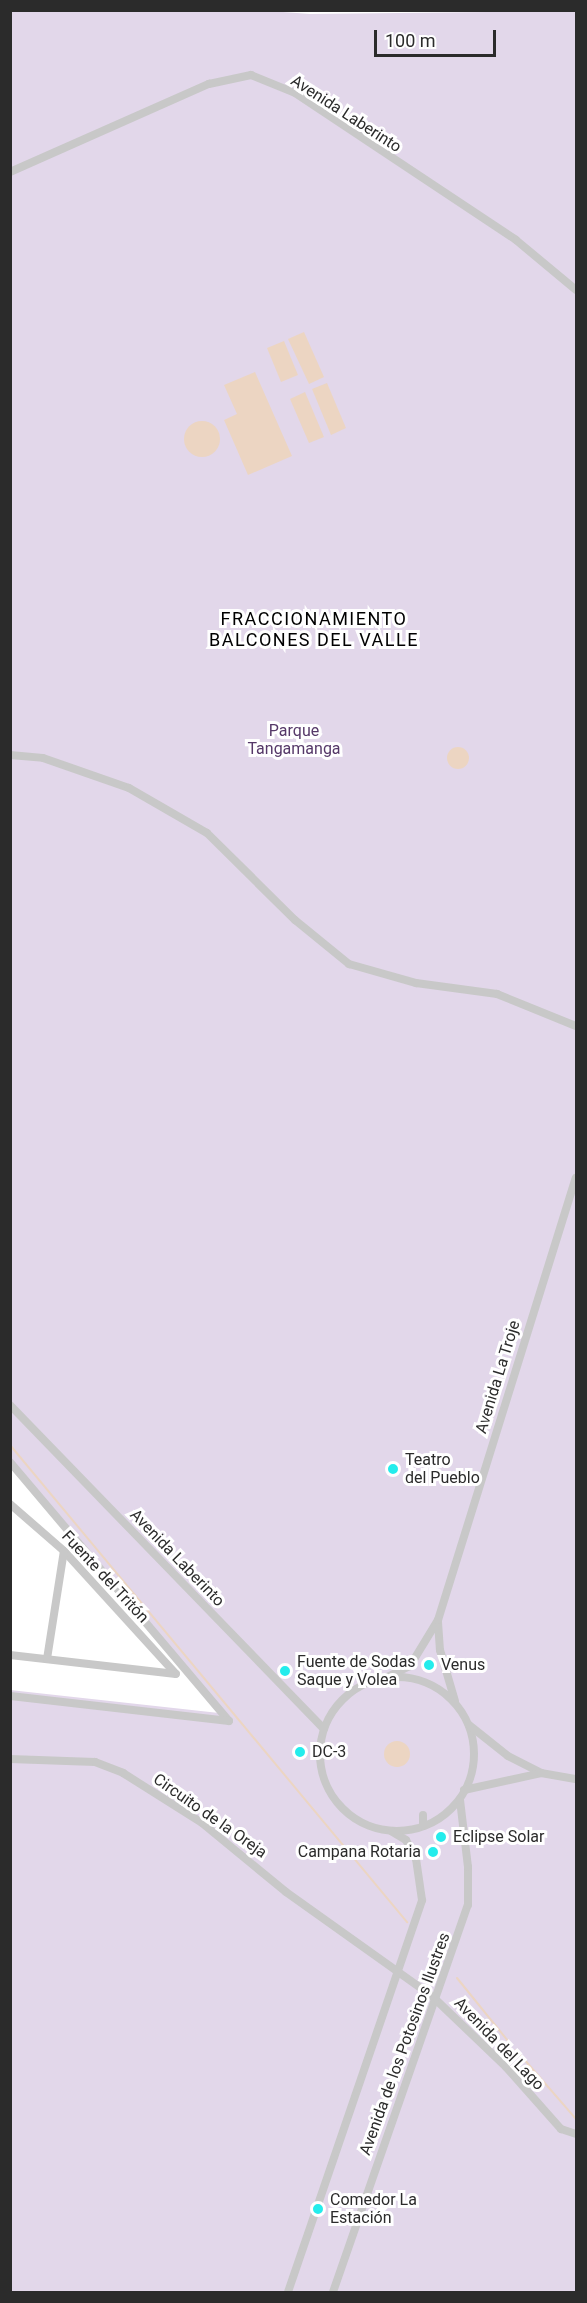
<!DOCTYPE html>
<html>
<head>
<meta charset="utf-8">
<style>
  body { margin:0 }
  #map { position:relative; width:587px; height:2303px; overflow:hidden; background:#fff; font-family:Roboto,sans-serif }
  div>[style] { position:absolute }
  .green>* { inset:0; background:#e2d7ea }
  .water>* { inset:0; background:#ecd5c2 }
  .round { border-radius:50% }
  .stream>* { height:2px; margin:-1px; padding:0 1px; transform-origin:1px; border-radius:1px; background:#ecd5c2 }
  .minor>* { height:8px; margin:-4px; padding:0 4px; transform-origin:4px; border-radius:4px; background:#c8c8c8 }
  .minor>.ring { margin:-4px; padding:0; box-sizing:content-box; background:none; border:8px solid #c8c8c8; border-radius:50% }
  .dots>* { width:16px; height:16px; translate:-50% -50%; box-sizing:border-box; border:3px solid #fff; border-radius:50% }
  span { translate:-50% -50%; white-space:nowrap; text-align:center; line-height:1.15; -webkit-text-stroke:6px #fff; paint-order:stroke }
  .street-label { font-size:16px; color:#2b2b2b }
  .park-label { font-size:16px; color:#553868 }
  .poi-label { font-size:16px; color:#2b2b2b }
  .left { translate:0 -50%; text-align:left }
  .right { translate:-100% -50%; text-align:right }
  .neighbourhood-label { font-size:18px; color:#000; letter-spacing:1.5px }
  .frame { position:absolute; inset:0; border:12px solid #2b2b2b; pointer-events:none }
  .scale { position:absolute; left:374px; top:30px; width:122px; height:27px; box-sizing:border-box; border:3px solid #2b2b2b; border-top:0; padding-left:8px; font-size:18px; line-height:21px; white-space:nowrap; color:#2b2b2b; -webkit-text-stroke:4px #fff; paint-order:stroke }
</style>
</head>
<body>
<div id="map">
  <div class="green">
    <i style="clip-path:polygon(256px 10px,310px 14px,576px 11px,576px 2292px,11px 2292px,10px 1690px,219px 1713px,11px 1466px,11px 11px)"></i>
  </div>
  <div class="water">
    <i style="clip-path:polygon(304px 332px,324px 377px,309px 384px,288px 339px)"></i>
    <i style="clip-path:polygon(284px 341px,298px 375px,281px 382px,267px 348px)"></i>
    <i style="clip-path:polygon(255px 372px,292px 456px,248px 475px,224px 420px,237px 414px,224px 385px)"></i>
    <i style="clip-path:polygon(327px 383px,346px 428px,331px 435px,312px 389px)"></i>
    <i style="clip-path:polygon(305px 392px,324px 437px,309px 443px,290px 399px)"></i>
    <i class="round" style="left:184px;top:421px;width:36px;height:36px"></i>
    <i class="round" style="left:447px;top:747px;width:22px;height:22px"></i>
    <i class="round" style="left:384px;top:1741px;width:26px;height:26px"></i>
  </div>
  <div class="stream">
    <i style="left:10px;top:1445px;width:621px;rotate:50.23deg"></i>
    <i style="left:457px;top:1978px;width:81px;rotate:51deg"></i>
    <i style="left:516px;top:2050px;width:91px;rotate:49deg"></i>
  </div>
  <div class="minor">
    <i style="left:10px;top:172px;width:218px;rotate:-23.9deg"></i>
    <i style="left:209px;top:84px;width:43px;rotate:-12.1deg"></i>
    <i style="left:251px;top:75px;width:48px;rotate:22.2deg"></i>
    <i style="left:295px;top:93px;width:265px;rotate:33.6deg"></i>
    <i style="left:516px;top:240px;width:78px;rotate:39.8deg"></i>
    <i style="left:10px;top:755px;width:33px;rotate:5deg"></i>
    <i style="left:43px;top:758px;width:91px;rotate:19.2deg"></i>
    <i style="left:129px;top:788px;width:90px;rotate:30deg"></i>
    <i style="left:207px;top:833px;width:124px;rotate:44.7deg"></i>
    <i style="left:295px;top:920px;width:70px;rotate:39.2deg"></i>
    <i style="left:349px;top:964px;width:70px;rotate:15.8deg"></i>
    <i style="left:416px;top:983px;width:82px;rotate:7.7deg"></i>
    <i style="left:497px;top:994px;width:85px;rotate:22.1deg"></i>
    <i style="left:10px;top:1405px;width:451px;rotate:45.9deg"></i>
    <i style="left:10px;top:1462px;width:339px;rotate:49.8deg"></i>
    <i style="left:229px;top:1721px;width:220px;rotate:-173.5deg"></i>
    <i style="left:10px;top:1504px;width:72px;rotate:41deg"></i>
    <i style="left:64px;top:1551px;width:166px;rotate:47.7deg"></i>
    <i style="left:438px;top:1622px;width:28px;rotate:86deg"></i>
    <i style="left:440px;top:1650px;width:53px;rotate:73.6deg"></i>
    <i style="left:10px;top:1655px;width:167px;rotate:6.5deg"></i>
    <i style="left:47px;top:1659px;width:109px;rotate:-81.1deg"></i>
    <i class="ring" style="left:320px;top:1677px;width:146px;height:146px"></i>
    <i style="left:387px;top:1677px;width:25px;rotate:-26deg"></i>
    <i style="left:410px;top:1666px;width:54px;rotate:-58.7deg"></i>
    <i style="left:438px;top:1620px;width:463px;rotate:-72.7deg"></i>
    <i style="left:469px;top:1725px;width:50px;rotate:38.5deg"></i>
    <i style="left:508px;top:1756px;width:37px;rotate:27deg"></i>
    <i style="left:10px;top:1759px;width:85px;rotate:2deg"></i>
    <i style="left:95px;top:1762px;width:30px;rotate:21deg"></i>
    <i style="left:123px;top:1773px;width:93px;rotate:32.3deg"></i>
    <i style="left:202px;top:1823px;width:109px;rotate:39.4deg"></i>
    <i style="left:286px;top:1892px;width:181px;rotate:35.5deg"></i>
    <i style="left:433px;top:1997px;width:101px;rotate:43.8deg"></i>
    <i style="left:506px;top:2067px;width:83px;rotate:48.4deg"></i>
    <i style="left:561px;top:2129px;width:16px;rotate:18deg"></i>
    <i style="left:464px;top:1790px;width:79px;rotate:-12.4deg"></i>
    <i style="left:541px;top:1773px;width:36px;rotate:10deg"></i>
    <i style="left:423px;top:1826px;width:11px;rotate:-90deg"></i>
    <i style="left:288px;top:2292px;width:414px;rotate:-71.1deg"></i>
    <i style="left:422px;top:1900px;width:41px;rotate:-98.3deg"></i>
    <i style="left:416px;top:1859px;width:21px;rotate:-118deg"></i>
    <i style="left:406px;top:1840px;width:17px;rotate:-149deg"></i>
    <i style="left:333px;top:2292px;width:410px;rotate:-70.8deg"></i>
    <i style="left:468px;top:1905px;width:38px;rotate:-90deg"></i>
    <i style="left:468px;top:1867px;width:67px;rotate:-96.8deg"></i>
  </div>
  <div class="dots">
    <i style="left:393px;top:1469px;background:#24ecec"></i>
    <i style="left:429px;top:1665px;background:#24ecec"></i>
    <i style="left:285px;top:1671px;background:#24ecec"></i>
    <i style="left:300px;top:1752px;background:#24ecec"></i>
    <i style="left:441px;top:1837px;background:#24ecec"></i>
    <i style="left:433px;top:1852px;background:#24ecec"></i>
    <i style="left:318px;top:2209px;background:#24ecec"></i>
  </div>
  <div class="street-label">
    <span style="left:346px;top:114px;rotate:33deg">Avenida Laberinto</span>
    <span style="left:498px;top:1377px;rotate:-73deg">Avenida La Troje</span>
    <span style="left:177px;top:1558px;rotate:46deg">Avenida Laberinto</span>
    <span style="left:105px;top:1577px;rotate:47deg">Fuente del Tritón</span>
    <span style="left:210px;top:1816px;rotate:35deg">Circuito de la Oreja</span>
    <span style="left:405px;top:2044px;rotate:-70deg">Avenida de los Potosinos Ilustres</span>
    <span style="left:499px;top:2044px;rotate:46deg">Avenida del Lago</span>
  </div>
  <div class="park-label">
    <span style="left:294px;top:740px">Parque<br>Tangamanga</span>
  </div>
  <div class="poi-label">
    <span class="left" style="left:405px;top:1469px">Teatro<br>del Pueblo</span>
    <span class="left" style="left:297px;top:1671px">Fuente de Sodas<br>Saque y Volea</span>
    <span class="left" style="left:441px;top:1665px">Venus</span>
    <span class="left" style="left:312px;top:1752px">DC-3</span>
    <span class="left" style="left:453px;top:1837px">Eclipse Solar</span>
    <span class="right" style="left:421px;top:1852px">Campana Rotaria</span>
    <span class="left" style="left:330px;top:2209px">Comedor La<br>Estación</span>
  </div>
  <div class="neighbourhood-label">
    <span style="left:314px;top:630px">FRACCIONAMIENTO<br>BALCONES DEL VALLE</span>
  </div>
  <div class="frame"></div>
  <div class="scale">100 m</div>
</div>
</body>
</html>
